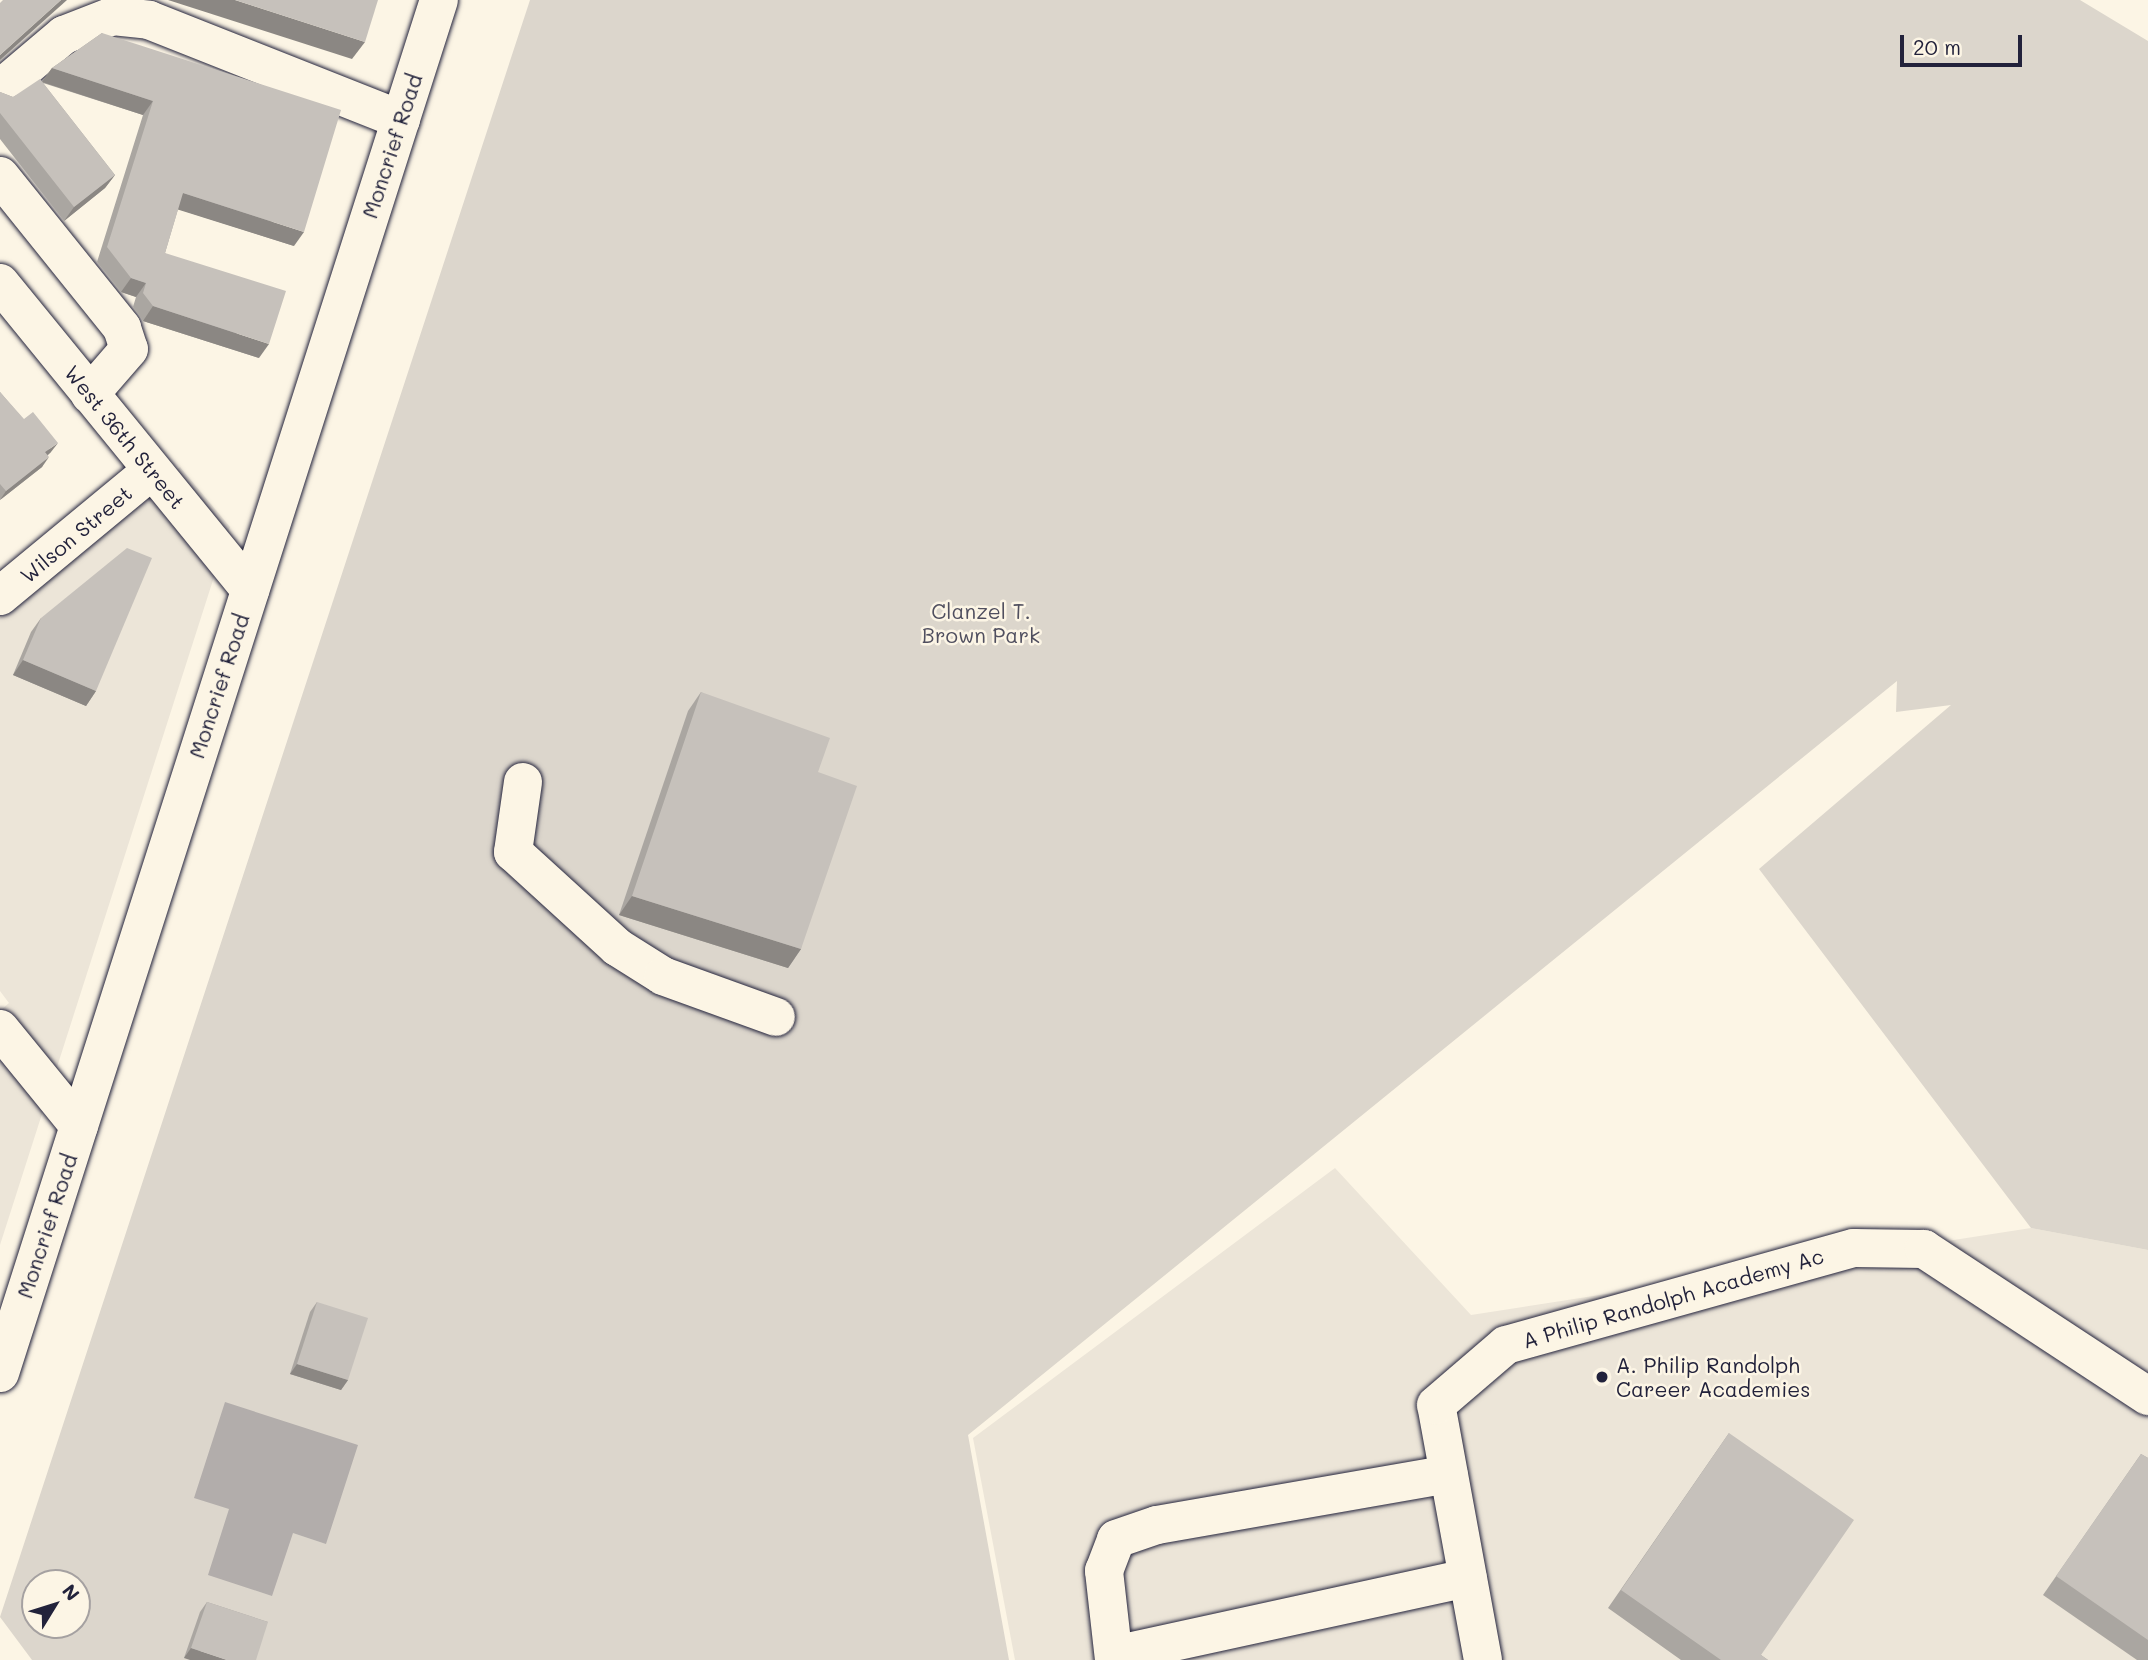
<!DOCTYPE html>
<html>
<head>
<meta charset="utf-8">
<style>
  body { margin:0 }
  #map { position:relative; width:2148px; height:1660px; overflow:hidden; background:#fcf5e5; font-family:Mali,sans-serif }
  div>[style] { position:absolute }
  .built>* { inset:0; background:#ece5d8 }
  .green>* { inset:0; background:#dcd6cc }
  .water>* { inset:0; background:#b2adab }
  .roads { filter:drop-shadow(0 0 2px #22223b) drop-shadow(0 0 2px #22223b) }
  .minor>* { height:38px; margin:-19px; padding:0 19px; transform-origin:19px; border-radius:19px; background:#fcf5e5 }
  .major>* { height:38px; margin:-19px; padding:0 19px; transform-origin:19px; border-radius:19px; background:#fcf5e5 }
  .wall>* { inset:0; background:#aaa6a1 }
  .shaded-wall>* { inset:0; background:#8b8783 }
  .building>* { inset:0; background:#c6c1bb }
  .dots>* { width:19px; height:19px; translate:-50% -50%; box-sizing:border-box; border:4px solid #fcf5e5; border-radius:50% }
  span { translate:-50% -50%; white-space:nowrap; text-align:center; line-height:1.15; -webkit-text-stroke:5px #fcf5e5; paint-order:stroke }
  .street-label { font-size:21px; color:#22223b }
  .park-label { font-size:21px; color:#504f5f }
  .poi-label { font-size:21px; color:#22223b }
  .left { translate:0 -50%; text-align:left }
  .north { position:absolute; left:21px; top:1569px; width:70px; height:70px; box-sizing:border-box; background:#fcf5e5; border:2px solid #a5a1a1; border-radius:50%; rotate:52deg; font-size:19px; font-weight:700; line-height:28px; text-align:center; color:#22223b }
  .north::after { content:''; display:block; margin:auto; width:24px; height:32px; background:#22223b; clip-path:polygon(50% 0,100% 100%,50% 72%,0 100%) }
  .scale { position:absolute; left:1900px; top:35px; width:122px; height:32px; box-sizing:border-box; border:4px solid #22223b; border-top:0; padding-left:9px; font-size:21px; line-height:24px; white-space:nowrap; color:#22223b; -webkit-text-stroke:5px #fcf5e5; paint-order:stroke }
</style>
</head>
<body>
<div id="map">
  <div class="built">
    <i style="clip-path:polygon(180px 467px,230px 527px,0 1245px,0 1011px,9px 1003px,0 991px,0 618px)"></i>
    <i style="clip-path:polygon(1335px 1168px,1471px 1315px,2031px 1228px,2148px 1250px,2148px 1660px,1015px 1660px,973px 1438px)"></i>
  </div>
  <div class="green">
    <i style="clip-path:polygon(evenodd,530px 0,2080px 0,2148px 41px,2148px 1250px,2031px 1228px,1759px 869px,1951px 705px,1896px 712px,1897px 681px,968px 1435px,1009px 1660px,32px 1660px,0 1617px,530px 0,35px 1583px,77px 1583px,77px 1625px,35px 1625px,35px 1583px)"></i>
  </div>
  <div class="water">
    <i style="clip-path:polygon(225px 1402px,358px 1445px,326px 1544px,293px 1533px,272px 1596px,208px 1575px,229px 1509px,194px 1498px)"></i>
  </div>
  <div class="roads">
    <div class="minor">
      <i style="left:0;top:89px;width:84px;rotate:-40.2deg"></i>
      <i style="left:64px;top:35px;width:53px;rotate:-21.2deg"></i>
      <i style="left:113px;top:16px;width:36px;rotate:6deg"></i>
      <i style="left:149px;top:20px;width:271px;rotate:21.6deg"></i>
      <i style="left:0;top:176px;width:195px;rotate:51.2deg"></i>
      <i style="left:122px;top:328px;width:22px;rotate:72deg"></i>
      <i style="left:129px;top:349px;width:60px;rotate:130.9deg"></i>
      <i style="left:0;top:283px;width:396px;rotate:50.8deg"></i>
      <i style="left:0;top:596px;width:196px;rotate:-39.6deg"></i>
      <i style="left:523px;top:782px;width:71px;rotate:98.1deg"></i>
      <i style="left:513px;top:852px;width:141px;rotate:42.4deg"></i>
      <i style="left:617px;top:947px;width:54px;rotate:32.2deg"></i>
      <i style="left:663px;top:976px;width:120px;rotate:19.9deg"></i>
      <i style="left:0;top:1029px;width:125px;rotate:50.8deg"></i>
      <i style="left:1114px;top:1655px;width:362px;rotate:-12.3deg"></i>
      <i style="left:1114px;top:1660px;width:90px;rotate:-96.4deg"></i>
      <i style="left:1104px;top:1571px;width:34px;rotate:-69deg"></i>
      <i style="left:1116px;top:1539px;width:43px;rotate:-18.9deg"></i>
      <i style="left:1157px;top:1525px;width:296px;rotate:-9.9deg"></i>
      <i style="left:1483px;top:1660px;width:259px;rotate:-100.4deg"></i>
      <i style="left:1436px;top:1405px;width:92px;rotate:-40.6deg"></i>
      <i style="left:1506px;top:1345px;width:361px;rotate:-15.6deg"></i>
      <i style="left:1854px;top:1248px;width:70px;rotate:0.8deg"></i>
      <i style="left:1924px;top:1249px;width:268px;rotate:33.3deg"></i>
    </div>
    <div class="major">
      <i style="left:0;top:1373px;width:1441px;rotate:-72.27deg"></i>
    </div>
  </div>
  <div class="wall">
    <i style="clip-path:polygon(102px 33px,294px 246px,178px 209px,165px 253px,259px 358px,143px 321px,133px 307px,136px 297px,121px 292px,97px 262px,143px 115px,43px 83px,115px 175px,105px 188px,64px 221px,0 139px,0 92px,13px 97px,42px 82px,52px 68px)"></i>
    <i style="clip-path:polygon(0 392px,51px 452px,48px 455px,42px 467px,0 500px)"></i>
    <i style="clip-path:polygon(41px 618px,96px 691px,86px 706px,13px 675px,31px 632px)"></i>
    <i style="clip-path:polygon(701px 692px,818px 772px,801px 949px,788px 968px,619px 915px,688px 711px)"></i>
    <i style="clip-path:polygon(317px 1302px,348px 1380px,341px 1390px,290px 1374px,310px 1312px)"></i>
    <i style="clip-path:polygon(1729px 1433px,1761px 1655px,1768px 1660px,1681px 1660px,1608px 1608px)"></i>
    <i style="clip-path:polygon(2141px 1454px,2148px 1458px,2148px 1660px,2137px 1660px,2043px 1595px)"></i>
    <i style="clip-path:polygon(207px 1602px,268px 1622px,184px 1658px,200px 1612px)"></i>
  </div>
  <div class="shaded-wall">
    <i style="clip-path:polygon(61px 0,67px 0,0 60px,0 55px)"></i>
    <i style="clip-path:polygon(168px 0,235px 0,365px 42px,352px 59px)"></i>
    <i style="clip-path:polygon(52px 68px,153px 101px,143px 115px,42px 82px)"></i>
    <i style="clip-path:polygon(115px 175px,105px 188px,64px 221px,74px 207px)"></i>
    <i style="clip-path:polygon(183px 193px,304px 232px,294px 246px,173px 208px)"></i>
    <i style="clip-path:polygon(131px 278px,146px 283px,136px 297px,121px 292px)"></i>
    <i style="clip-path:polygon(153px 306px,269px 344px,259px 358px,143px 321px)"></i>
    <i style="clip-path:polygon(58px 443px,51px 452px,39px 462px,45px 452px)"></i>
    <i style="clip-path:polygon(49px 457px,42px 467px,0 500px,6px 491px)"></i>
    <i style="clip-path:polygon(23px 660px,96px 691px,86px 706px,13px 675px)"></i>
    <i style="clip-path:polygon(632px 896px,801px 949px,788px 968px,619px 915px)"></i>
    <i style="clip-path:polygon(297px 1364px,348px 1380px,341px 1390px,290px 1374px)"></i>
    <i style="clip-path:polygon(191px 1648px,227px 1660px,190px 1660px,184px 1658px)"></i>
  </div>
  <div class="building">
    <i style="clip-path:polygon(3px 0,61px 0,0 55px,0 3px)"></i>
    <i style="clip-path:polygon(235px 0,378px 0,365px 42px)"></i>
    <i style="clip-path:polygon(102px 33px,341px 110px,304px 232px,183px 193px,165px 253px,286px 291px,269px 344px,153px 306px,143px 293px,146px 283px,131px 278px,107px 247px,153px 101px,52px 68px)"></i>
    <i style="clip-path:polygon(40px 79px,115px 175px,74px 207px,0 113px,0 92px,13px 97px)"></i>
    <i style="clip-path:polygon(0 392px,24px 419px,33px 412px,58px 443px,45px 452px,49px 457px,6px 491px,0 484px)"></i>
    <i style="clip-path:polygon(127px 548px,152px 558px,96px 691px,23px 660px,41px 618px)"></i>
    <i style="clip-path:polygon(701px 692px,830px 738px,818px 772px,857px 786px,801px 949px,632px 896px)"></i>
    <i style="clip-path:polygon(317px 1302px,368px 1318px,348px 1380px,297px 1364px)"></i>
    <i style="clip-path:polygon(1729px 1433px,1854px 1520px,1761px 1655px,1768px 1660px,1721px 1660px,1621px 1590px)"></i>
    <i style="clip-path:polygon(2141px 1454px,2148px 1458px,2148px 1640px,2056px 1576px)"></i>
    <i style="clip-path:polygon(207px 1602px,268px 1622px,256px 1660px,227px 1660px,191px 1648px)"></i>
  </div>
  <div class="dots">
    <i style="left:1602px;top:1377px;background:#22223b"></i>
  </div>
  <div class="street-label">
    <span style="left:392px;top:146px;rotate:-72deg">Moncrief Road</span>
    <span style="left:125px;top:437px;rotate:51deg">West 36th Street</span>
    <span style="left:76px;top:534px;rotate:-40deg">Wilson Street</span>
    <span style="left:219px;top:686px;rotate:-72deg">Moncrief Road</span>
    <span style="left:47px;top:1226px;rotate:-72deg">Moncrief Road</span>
    <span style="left:1673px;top:1298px;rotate:-16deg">A Philip Randolph Academy Ac</span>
  </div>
  <div class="park-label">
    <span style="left:981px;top:623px">Clanzel T.<br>Brown Park</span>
  </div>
  <div class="poi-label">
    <span class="left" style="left:1616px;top:1377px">A. Philip Randolph<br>Career Academies</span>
  </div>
  <div class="north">N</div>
  <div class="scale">20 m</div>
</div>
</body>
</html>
